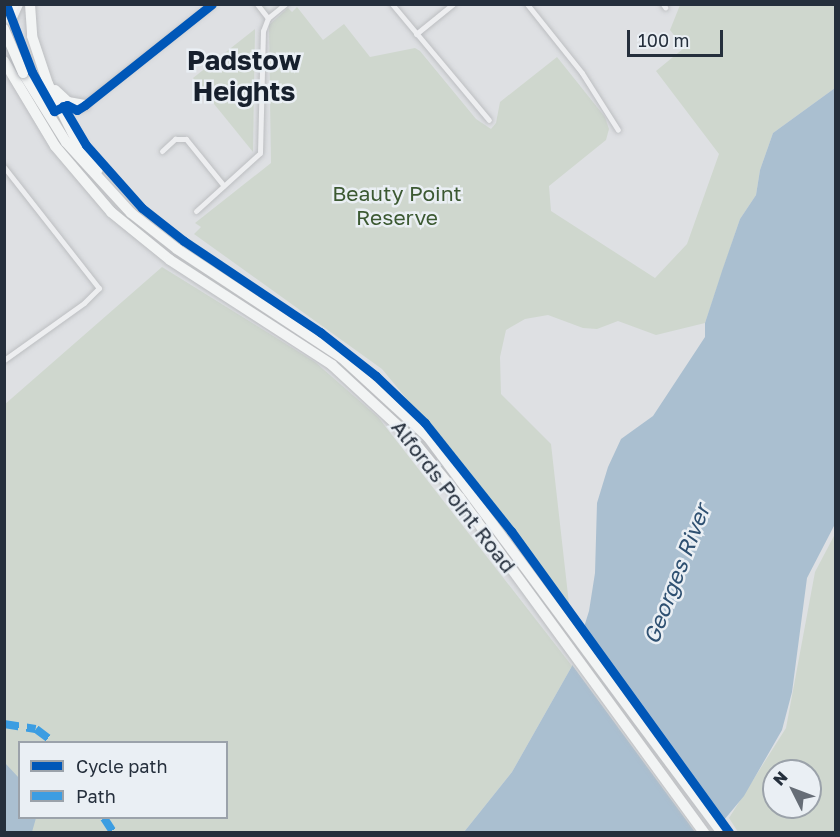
<!DOCTYPE html>
<html>
<head>
<meta charset="utf-8">
<style>
  body { margin:0 }
  #map { position:relative; width:840px; height:837px; overflow:hidden; background:#dee0e3; font-family:"Golos Text",sans-serif }
  div>[style] { position:absolute }
  .green>* { inset:0; background:#cfd7ce }
  .water>* { inset:0; background:#aabfd0 }
  .pier>* { inset:0; background:#dee0e3 }
  .roads { filter:drop-shadow(0 0 2px #bcbec1) drop-shadow(0 0 2px #bcbec1) }
  .street>* { height:5px; margin:-2.5px; padding:0 2.5px; transform-origin:2.5px; border-radius:2.5px; background:#edeef0 }
  .secondary>* { height:8px; margin:-4px; padding:0 4px; transform-origin:4px; border-radius:4px; background:#f2f4f4 }
  .highway>* { height:10px; margin:-5px; padding:0 5px; transform-origin:5px; border-radius:5px; background:#f2f4f4 }
  .bridges { filter:drop-shadow(0 0 2px #b0b3b8) drop-shadow(0 0 2px #b0b3b8) }
  .highway-bridge>* { height:10px; margin:-5px; padding:0 5px; transform-origin:5px; border-radius:5px; background:#f2f4f4 }
  .quiet>* { height:8px; margin-top:-4px; transform-origin:0; background:repeating-linear-gradient(90deg,#3c9de2 0 15px,transparent 0 23px) }
  .cycleway>* { height:9px; margin:-4.5px; padding:0 4.5px; transform-origin:4.5px; border-radius:4.5px; background:#0057b8 }
  span { translate:-50% -50%; white-space:nowrap; text-align:center; line-height:1.15; -webkit-text-stroke:5px #eaeff4; paint-order:stroke }
  .park-label { font-size:21px; color:#3c5932 }
  .street-label { font-size:21px; color:#252f3c }
  .water-label { font-size:22px; color:#2e5071; font-style:italic }
  .district-label { font-size:27px; color:#17202d; font-weight:700 }
  .frame { position:absolute; inset:0; border:6px solid #252f3c; pointer-events:none }
  .legend { position:absolute; left:18px; top:741px; width:210px; height:78px; box-sizing:border-box; background:#eaeff4; border:2px solid #9ba2aa; margin:0; padding:8px 10px; list-style:none; font-size:18px; color:#252f3c }
  .legend li { display:flex; align-items:center; gap:12px; height:30px }
  .legend b { width:30px; border:2px solid #9ba2aa }
  .north { position:absolute; left:762px; top:759px; width:60px; height:60px; box-sizing:border-box; background:#eaeff4; border:2px solid #9ba2aa; border-radius:50%; rotate:312deg; font-size:16px; font-weight:700; line-height:24px; text-align:center; color:#252f3c }
  .north::after { content:''; display:block; margin:auto; width:21px; height:27px; background:#666d76; clip-path:polygon(50% 0,100% 100%,50% 72%,0 100%) }
  .scale { position:absolute; left:627px; top:30px; width:96px; height:27px; box-sizing:border-box; border:3px solid #252f3c; border-top:0; padding-left:8px; font-size:18px; line-height:21px; white-space:nowrap; color:#252f3c; -webkit-text-stroke:4px #eaeff4; paint-order:stroke }
</style>
</head>
<body>
<div id="map">
  <div class="green">
    <i style="clip-path:polygon(680px 5px,835px 5px,835px 88px,773px 133px,760px 170px,756px 195px,740px 219px,705px 323px,656px 335px,618px 321px,597px 329px,583px 328px,548px 315px,525px 319px,506px 330px,500px 357px,501px 394px,551px 444px,569px 604px,519px 535px,382px 369px,194px 234px,201px 227px,195px 223px,271px 163px,269px 25px,288px 8px,292px 12px,297px 7px,323px 40px,344px 24px,370px 57px,415px 48px,420px 51px,476px 119px,491px 129px,496px 123px,500px 102px,557px 57px,605px 117px,609px 129px,606px 140px,549px 186px,551px 211px,655px 278px,687px 244px,719px 154px,656px 71px,684px 48px,670px 30px)"></i>
    <i style="clip-path:polygon(255px 29px,253px 152px,193px 78px)"></i>
    <i style="clip-path:polygon(evenodd,162px 267px,315px 362px,378px 417px,572px 666px,512px 772px,464px 832px,5px 832px,4px 405px,162px 267px,20px 742px,226px 742px,226px 818px,20px 818px,20px 742px)"></i>
    <i style="clip-path:polygon(evenodd,835px 534px,835px 832px,738px 832px,729px 818px,786px 728px,815px 572px,835px 534px,774px 771px,810px 771px,810px 807px,774px 807px,774px 771px)"></i>
  </div>
  <div class="water">
    <i style="clip-path:polygon(835px 88px,835px 524px,807px 578px,792px 692px,782px 730px,744px 796px,714px 832px,464px 832px,512px 772px,572px 666px,589px 611px,595px 573px,597px 503px,608px 467px,621px 439px,653px 416px,705px 337px,705px 323px,722px 271px,740px 219px,756px 195px,760px 170px,773px 133px)"></i>
    <i style="clip-path:polygon(5px 763px,19px 778px,20px 818px,36px 818px,32px 832px,5px 832px)"></i>
  </div>
  <div class="pier">
    <i style="clip-path:polygon(581px 627px,725px 824px,718px 832px,695px 832px,570px 662px)"></i>
  </div>
  <div class="roads">
    <div class="street">
      <i style="left:257px;top:4px;width:18px;rotate:52deg"></i>
      <i style="left:392px;top:4px;width:151px;rotate:50.1deg"></i>
      <i style="left:527px;top:4px;width:88px;rotate:51.4deg"></i>
      <i style="left:582px;top:73px;width:67px;rotate:57.7deg"></i>
      <i style="left:663px;top:4px;width:4px;rotate:56deg"></i>
      <i style="left:12px;top:22px;width:20px;rotate:-66deg"></i>
      <i style="left:416px;top:34px;width:48px;rotate:-39deg"></i>
      <i style="left:77px;top:110px;width:172px;rotate:-38.1deg"></i>
      <i style="left:162px;top:151px;width:18px;rotate:-43deg"></i>
      <i style="left:175px;top:139px;width:11px"></i>
      <i style="left:186px;top:139px;width:60px;rotate:51deg"></i>
      <i style="left:4px;top:167px;width:154px;rotate:51.9deg"></i>
      <i style="left:99px;top:288px;width:21px;rotate:135deg"></i>
      <i style="left:84px;top:303px;width:98px;rotate:144.5deg"></i>
      <i style="left:196px;top:211px;width:86px;rotate:-42.2deg"></i>
      <i style="left:260px;top:153px;width:122px;rotate:-88.6deg"></i>
      <i style="left:263px;top:31px;width:14px;rotate:-69deg"></i>
      <i style="left:268px;top:18px;width:22px;rotate:-39deg"></i>
    </div>
    <div class="secondary">
      <i style="left:4px;top:32px;width:30px;rotate:-69deg"></i>
    </div>
    <div class="highway">
      <i style="left:30px;top:4px;width:32px;rotate:86deg"></i>
      <i style="left:32px;top:36px;width:51px;rotate:71.6deg"></i>
      <i style="left:48px;top:84px;width:60px;rotate:63.4deg"></i>
      <i style="left:75px;top:138px;width:39px;rotate:54deg"></i>
      <i style="left:4px;top:61px;width:99px;rotate:59deg"></i>
      <i style="left:55px;top:146px;width:87px;rotate:49.7deg"></i>
      <i style="left:111px;top:212px;width:76px;rotate:39.1deg"></i>
      <i style="left:170px;top:260px;width:193px;rotate:32.9deg"></i>
      <i style="left:332px;top:365px;width:108px;rotate:42.7deg"></i>
      <i style="left:411px;top:438px;width:77px;rotate:50.8deg"></i>
      <i style="left:460px;top:498px;width:414px;rotate:53.9deg"></i>
      <i style="left:23px;top:73px;width:81px;rotate:58.1deg"></i>
      <i style="left:66px;top:142px;width:96px;rotate:47.5deg"></i>
      <i style="left:131px;top:213px;width:58px;rotate:38deg"></i>
      <i style="left:177px;top:249px;width:198px;rotate:33.4deg"></i>
      <i style="left:342px;top:358px;width:117px;rotate:42.6deg"></i>
      <i style="left:428px;top:437px;width:492px;rotate:53.4deg"></i>
      <i style="left:55px;top:90px;width:18px;rotate:43deg"></i>
      <i style="left:68px;top:102px;width:17px;rotate:10deg"></i>
    </div>
  </div>
  <div class="bridges">
    <div class="highway-bridge">
      <i style="left:4px;top:29px;width:48px;rotate:66.6deg"></i>
    </div>
  </div>
  <div class="quiet">
    <i style="left:4px;top:724px;width:32px;rotate:9deg"></i>
    <i style="left:36px;top:729px;width:21px;rotate:37deg"></i>
    <i style="left:104px;top:818px;width:17px;rotate:57deg"></i>
  </div>
  <div class="cycleway">
    <i style="left:6px;top:4px;width:73px;rotate:69.1deg"></i>
    <i style="left:32px;top:72px;width:45px;rotate:60.6deg"></i>
    <i style="left:54px;top:111px;width:14px;rotate:-25deg"></i>
    <i style="left:67px;top:105px;width:11px;rotate:27deg"></i>
    <i style="left:77px;top:110px;width:9px;rotate:-32deg"></i>
    <i style="left:85px;top:105px;width:162px;rotate:-38.5deg"></i>
    <i style="left:63px;top:106px;width:45px;rotate:59.5deg"></i>
    <i style="left:86px;top:145px;width:84px;rotate:48.4deg"></i>
    <i style="left:142px;top:208px;width:53px;rotate:38.2deg"></i>
    <i style="left:184px;top:241px;width:164px;rotate:33.8deg"></i>
    <i style="left:320px;top:332px;width:71px;rotate:38.2deg"></i>
    <i style="left:376px;top:376px;width:68px;rotate:43.8deg"></i>
    <i style="left:425px;top:423px;width:138px;rotate:51.5deg"></i>
    <i style="left:511px;top:531px;width:372px;rotate:54.1deg"></i>
  </div>
  <div class="park-label">
    <span style="left:397px;top:205px">Beauty Point<br>Reserve</span>
  </div>
  <div class="street-label">
    <span style="left:454px;top:496px;rotate:52deg">Alfords Point Road</span>
  </div>
  <div class="water-label">
    <span style="left:676px;top:574px;rotate:-69deg">Georges River</span>
  </div>
  <div class="district-label">
    <span style="left:244px;top:76px">Padstow<br>Heights</span>
  </div>
  <div class="frame"></div>
  <ul class="legend">
  <li><b style="height:8px;background:#0057b8"></b>Cycle path</li>
  <li><b style="height:8px;background:#3c9de2"></b>Path</li>
  </ul>
  <div class="north">N</div>
  <div class="scale">100 m</div>
</div>
</body>
</html>
